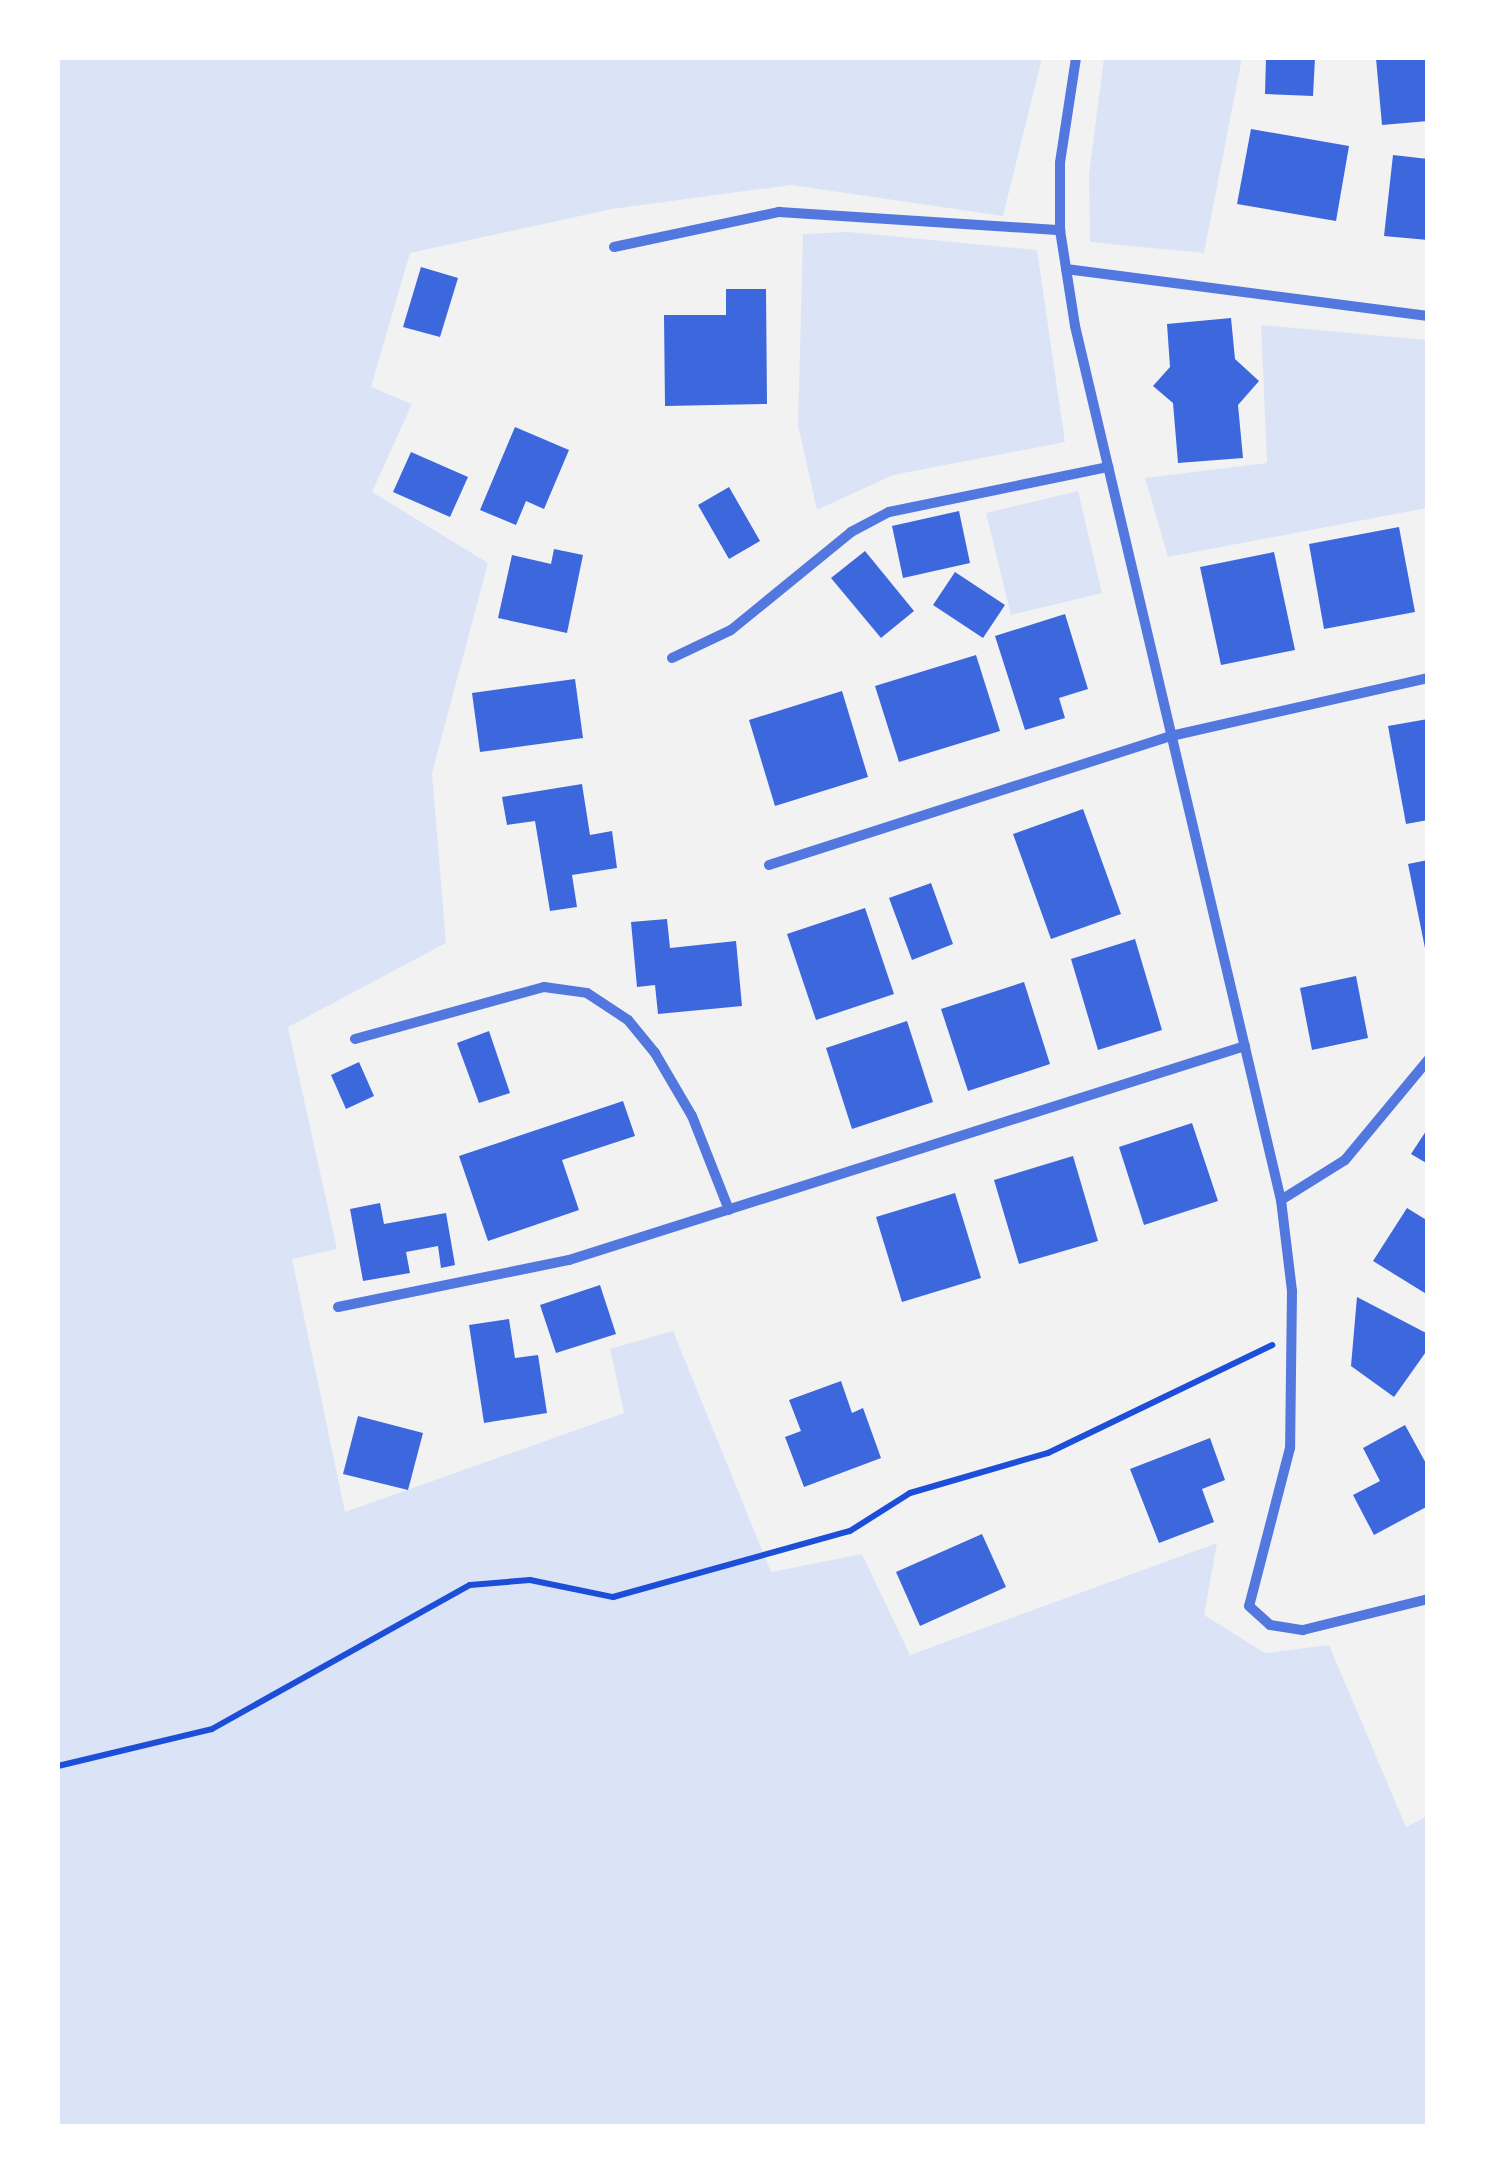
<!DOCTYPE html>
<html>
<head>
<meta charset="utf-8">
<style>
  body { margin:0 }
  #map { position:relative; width:1485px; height:2184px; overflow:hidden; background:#f2f2f2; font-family:"Roboto Serif",serif }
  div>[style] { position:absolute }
  .green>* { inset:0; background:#dbe4f7 }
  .building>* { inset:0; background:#3d67dc }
  .path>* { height:6px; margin:-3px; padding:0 3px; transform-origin:3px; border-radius:3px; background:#1d4ed8 }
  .minor>* { height:10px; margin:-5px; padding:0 5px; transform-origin:5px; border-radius:5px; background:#5277de }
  span { translate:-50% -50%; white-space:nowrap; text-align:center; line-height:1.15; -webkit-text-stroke:8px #fff; paint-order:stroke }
  .frame { position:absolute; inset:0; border:60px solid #fff; pointer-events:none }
</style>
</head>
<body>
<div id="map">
  <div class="green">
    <i style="clip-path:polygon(58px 58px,1042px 58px,1003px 216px,791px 185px,612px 209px,410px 253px,371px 387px,412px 404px,372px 492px,488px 563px,432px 773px,446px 943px,288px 1027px,337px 1249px,292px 1259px,345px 1512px,624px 1413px,610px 1349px,673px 1331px,771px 1572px,862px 1554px,910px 1655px,1217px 1543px,1204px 1615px,1265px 1653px,1329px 1645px,1406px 1827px,1427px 1816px,1427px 2126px,58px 2126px)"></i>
    <i style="clip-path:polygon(1104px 58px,1242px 58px,1204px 253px,1090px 242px,1089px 174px)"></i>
    <i style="clip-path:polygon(848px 232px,1037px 250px,1065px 442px,893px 475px,817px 510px,798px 425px,803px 234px)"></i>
    <i style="clip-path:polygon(1261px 325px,1427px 340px,1427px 508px,1168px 557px,1145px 478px,1267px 463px)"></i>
    <i style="clip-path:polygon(1078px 491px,1102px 593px,1011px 615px,986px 513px)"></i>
  </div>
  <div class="building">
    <i style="clip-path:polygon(1266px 58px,1315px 58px,1313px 96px,1265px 94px)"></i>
    <i style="clip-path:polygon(1376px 58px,1428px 58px,1428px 121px,1382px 125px)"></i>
    <i style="clip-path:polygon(1251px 129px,1349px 146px,1336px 221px,1237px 204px)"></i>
    <i style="clip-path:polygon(1393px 155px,1428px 159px,1428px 240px,1384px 236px)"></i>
    <i style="clip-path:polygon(421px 267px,458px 278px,440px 337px,403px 327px)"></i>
    <i style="clip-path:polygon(726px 289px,766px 289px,767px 404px,665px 406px,664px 315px,726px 315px)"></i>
    <i style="clip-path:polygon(1231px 318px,1235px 359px,1259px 381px,1238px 405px,1243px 458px,1178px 463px,1173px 403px,1153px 386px,1170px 367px,1167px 324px)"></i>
    <i style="clip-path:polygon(515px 427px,569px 450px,544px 509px,526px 501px,516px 525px,480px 510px)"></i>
    <i style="clip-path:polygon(411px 452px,468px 477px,450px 517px,393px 492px)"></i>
    <i style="clip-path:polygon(729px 487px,760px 541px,729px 559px,698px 505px)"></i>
    <i style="clip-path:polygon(959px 511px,970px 563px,903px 578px,892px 526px)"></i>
    <i style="clip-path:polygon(1399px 527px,1415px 612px,1324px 629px,1309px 544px)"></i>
    <i style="clip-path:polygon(554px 549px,583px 555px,567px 633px,498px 618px,512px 555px,551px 564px)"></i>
    <i style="clip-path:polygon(865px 551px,914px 611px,881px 638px,831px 578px)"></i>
    <i style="clip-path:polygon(1274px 552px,1295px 650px,1221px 665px,1200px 567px)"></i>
    <i style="clip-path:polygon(955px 572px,1005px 605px,983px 638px,933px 605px)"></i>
    <i style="clip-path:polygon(1065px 614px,1088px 689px,1059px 698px,1065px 718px,1025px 730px,995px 636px)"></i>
    <i style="clip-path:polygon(976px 655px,1000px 731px,899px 762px,875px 686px)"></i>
    <i style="clip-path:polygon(575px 679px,583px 738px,480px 752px,472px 693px)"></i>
    <i style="clip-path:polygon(842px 691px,868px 777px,775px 806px,749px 720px)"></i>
    <i style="clip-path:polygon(1428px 719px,1428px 820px,1406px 824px,1388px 726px)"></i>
    <i style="clip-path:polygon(582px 784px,590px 835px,612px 831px,617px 868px,572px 875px,577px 907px,550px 911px,535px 821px,507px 825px,502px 797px)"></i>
    <i style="clip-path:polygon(1083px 809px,1121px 914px,1051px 939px,1013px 834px)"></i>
    <i style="clip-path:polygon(1428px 860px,1428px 953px,1426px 953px,1408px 864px)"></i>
    <i style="clip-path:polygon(931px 883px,953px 944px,912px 960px,889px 898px)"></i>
    <i style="clip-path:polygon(865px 908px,894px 994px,816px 1020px,787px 934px)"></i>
    <i style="clip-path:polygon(667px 919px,670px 948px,736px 941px,742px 1006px,658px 1014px,655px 985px,637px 987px,631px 922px)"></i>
    <i style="clip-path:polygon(1135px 939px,1162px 1030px,1098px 1050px,1071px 959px)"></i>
    <i style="clip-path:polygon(1356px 976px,1368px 1038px,1312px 1050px,1300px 988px)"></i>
    <i style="clip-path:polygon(1024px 982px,1050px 1064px,968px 1091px,941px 1009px)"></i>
    <i style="clip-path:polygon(907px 1021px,933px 1102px,852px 1129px,826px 1048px)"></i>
    <i style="clip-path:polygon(489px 1031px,510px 1093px,479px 1103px,457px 1043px)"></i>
    <i style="clip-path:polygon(359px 1062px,374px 1096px,346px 1109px,331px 1075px)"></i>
    <i style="clip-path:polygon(623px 1101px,635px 1136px,562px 1160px,579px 1210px,488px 1241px,459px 1156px)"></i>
    <i style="clip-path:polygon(1192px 1123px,1218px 1201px,1144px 1225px,1119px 1147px)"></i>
    <i style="clip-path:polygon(1428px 1128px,1428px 1164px,1411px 1154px)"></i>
    <i style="clip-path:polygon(1073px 1156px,1098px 1241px,1019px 1264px,994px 1180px)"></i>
    <i style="clip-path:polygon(955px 1193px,981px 1278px,902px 1302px,876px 1217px)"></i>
    <i style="clip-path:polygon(380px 1203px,384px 1224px,446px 1213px,455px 1265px,441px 1268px,438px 1246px,406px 1252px,410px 1273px,363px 1281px,350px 1209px)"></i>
    <i style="clip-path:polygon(1407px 1208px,1428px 1221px,1428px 1295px,1373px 1261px)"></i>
    <i style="clip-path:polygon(600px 1285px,616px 1334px,556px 1353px,540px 1305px)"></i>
    <i style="clip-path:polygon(1357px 1297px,1428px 1334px,1428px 1349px,1394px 1397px,1351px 1366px)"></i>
    <i style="clip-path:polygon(509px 1319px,515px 1358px,538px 1355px,547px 1413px,484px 1423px,469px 1325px)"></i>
    <i style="clip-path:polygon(841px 1381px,852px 1413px,863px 1408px,881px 1458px,804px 1487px,785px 1437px,801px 1431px,789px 1400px)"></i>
    <i style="clip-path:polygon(358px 1416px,423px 1433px,408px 1490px,343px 1474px)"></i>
    <i style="clip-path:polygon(1405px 1425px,1428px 1467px,1428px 1506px,1374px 1535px,1353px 1495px,1380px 1481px,1363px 1448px)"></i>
    <i style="clip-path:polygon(1210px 1438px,1225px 1480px,1202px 1489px,1214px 1522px,1159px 1543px,1130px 1469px)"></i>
    <i style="clip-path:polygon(982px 1534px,1006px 1587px,920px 1626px,896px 1572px)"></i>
  </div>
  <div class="path">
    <i style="left:58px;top:1766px;width:158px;rotate:-13.5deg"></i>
    <i style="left:212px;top:1729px;width:295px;rotate:-29.2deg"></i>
    <i style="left:470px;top:1585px;width:60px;rotate:-4.8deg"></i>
    <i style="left:530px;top:1580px;width:85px;rotate:11.6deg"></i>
    <i style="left:613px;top:1597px;width:246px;rotate:-15.6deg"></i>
    <i style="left:850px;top:1531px;width:71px;rotate:-32.3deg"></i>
    <i style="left:910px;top:1493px;width:144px;rotate:-16.2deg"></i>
    <i style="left:1048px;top:1453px;width:249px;rotate:-25.7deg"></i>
    <i style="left:1428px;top:1930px;width:170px;rotate:90deg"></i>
  </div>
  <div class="minor">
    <i style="left:1076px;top:58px;width:106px;rotate:98.7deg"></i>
    <i style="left:1060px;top:163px;width:67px;rotate:90deg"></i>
    <i style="left:1060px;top:230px;width:97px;rotate:81.1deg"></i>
    <i style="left:1075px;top:326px;width:898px;rotate:76.74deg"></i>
    <i style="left:1281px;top:1200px;width:92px;rotate:83.1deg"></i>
    <i style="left:1292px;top:1291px;width:157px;rotate:90.7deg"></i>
    <i style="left:1290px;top:1448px;width:163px;rotate:104.5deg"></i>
    <i style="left:1249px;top:1606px;width:28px;rotate:42deg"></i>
    <i style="left:1270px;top:1625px;width:33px;rotate:9deg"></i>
    <i style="left:1303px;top:1630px;width:129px;rotate:-13.9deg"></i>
    <i style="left:614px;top:247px;width:169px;rotate:-12deg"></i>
    <i style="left:779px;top:212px;width:282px;rotate:3.7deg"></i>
    <i style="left:1066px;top:269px;width:365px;rotate:7.4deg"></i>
    <i style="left:672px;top:658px;width:65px;rotate:-25.4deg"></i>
    <i style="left:731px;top:630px;width:155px;rotate:-39.2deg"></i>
    <i style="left:851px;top:532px;width:43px;rotate:-27.8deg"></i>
    <i style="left:889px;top:512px;width:224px;rotate:-11.6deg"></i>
    <i style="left:769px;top:865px;width:422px;rotate:-17.8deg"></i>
    <i style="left:1171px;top:736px;width:263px;rotate:-12.7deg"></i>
    <i style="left:355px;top:1039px;width:196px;rotate:-15.4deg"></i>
    <i style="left:544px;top:987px;width:43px;rotate:7.9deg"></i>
    <i style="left:587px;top:993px;width:49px;rotate:33.4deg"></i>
    <i style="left:628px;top:1020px;width:43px;rotate:50.7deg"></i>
    <i style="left:655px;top:1053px;width:73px;rotate:59.6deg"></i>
    <i style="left:692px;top:1116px;width:101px;rotate:68.5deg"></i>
    <i style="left:1281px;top:1200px;width:75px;rotate:-32deg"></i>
    <i style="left:1345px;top:1160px;width:130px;rotate:-50.3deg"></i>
    <i style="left:338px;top:1307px;width:236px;rotate:-11.5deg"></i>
    <i style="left:569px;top:1260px;width:709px;rotate:-17.57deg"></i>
  </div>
  <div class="frame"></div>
</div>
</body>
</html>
